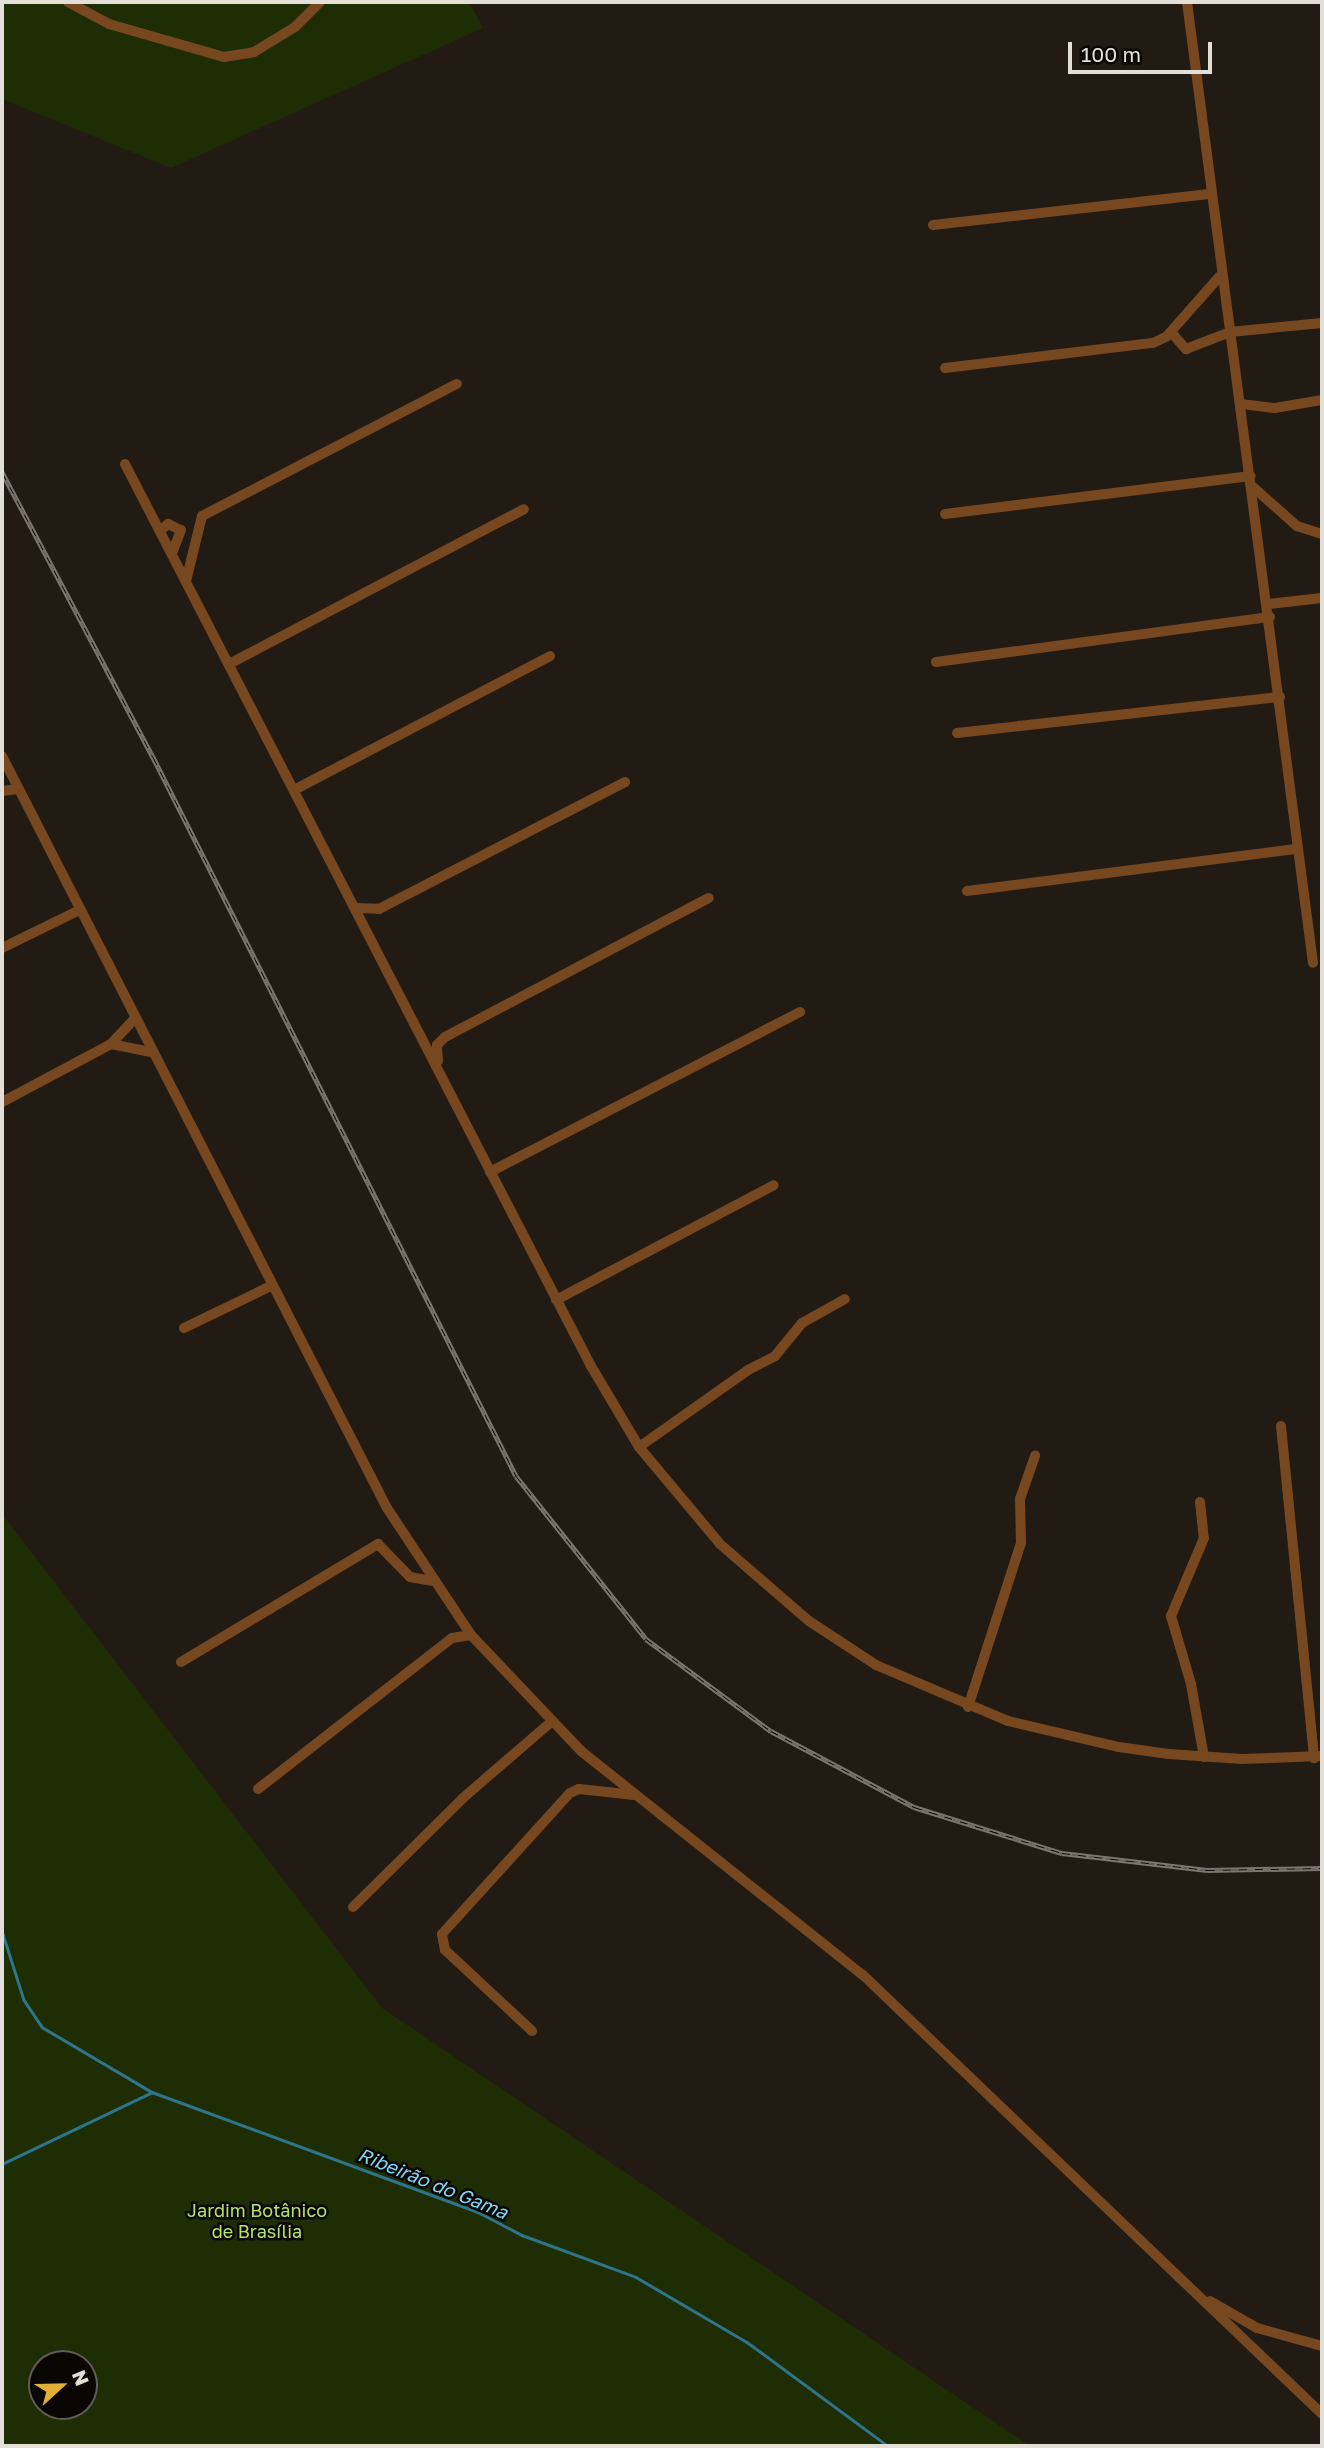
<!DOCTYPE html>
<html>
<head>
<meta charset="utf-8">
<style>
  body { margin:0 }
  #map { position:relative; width:1324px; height:2448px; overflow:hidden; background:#221b13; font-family:"Golos Text",sans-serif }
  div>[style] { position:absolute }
  .green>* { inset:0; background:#1e2d03 }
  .stream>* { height:2.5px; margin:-1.25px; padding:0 1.25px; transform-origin:1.25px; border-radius:1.25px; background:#2e758b }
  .minor>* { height:10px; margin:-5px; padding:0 5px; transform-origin:5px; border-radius:5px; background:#77471f }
  .rail>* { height:5px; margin-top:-2.5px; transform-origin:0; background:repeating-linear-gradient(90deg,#090604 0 8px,#7b766f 0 16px); box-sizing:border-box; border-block:2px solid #7b766f }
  span { translate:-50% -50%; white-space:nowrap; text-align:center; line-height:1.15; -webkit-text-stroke:5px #090604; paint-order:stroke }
  .park-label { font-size:18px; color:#b3e46c }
  .water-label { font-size:19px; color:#7fd8f6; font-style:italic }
  .frame { position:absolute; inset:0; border:4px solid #e2ded8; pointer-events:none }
  .north { position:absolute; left:28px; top:2350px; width:70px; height:70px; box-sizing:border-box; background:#090604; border:2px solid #605c59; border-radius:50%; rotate:68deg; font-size:19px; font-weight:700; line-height:28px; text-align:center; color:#e2ded8 }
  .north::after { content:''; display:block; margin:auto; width:24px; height:32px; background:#e1af34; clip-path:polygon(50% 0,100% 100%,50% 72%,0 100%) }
  .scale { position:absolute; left:1068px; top:42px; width:144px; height:32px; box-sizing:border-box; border:4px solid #e2ded8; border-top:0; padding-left:9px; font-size:21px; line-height:24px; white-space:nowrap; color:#e2ded8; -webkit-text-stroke:5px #090604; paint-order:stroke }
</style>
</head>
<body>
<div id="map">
  <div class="green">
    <i style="clip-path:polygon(2px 2px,469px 2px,483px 28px,171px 168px,2px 99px)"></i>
    <i style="clip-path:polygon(evenodd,2px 1514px,382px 2008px,1030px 2446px,2px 2446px,2px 1514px,42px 2364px,84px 2364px,84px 2406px,42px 2406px,42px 2364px)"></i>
  </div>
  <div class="stream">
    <i style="left:2px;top:1931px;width:72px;rotate:72.3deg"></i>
    <i style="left:24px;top:2000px;width:32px;rotate:56deg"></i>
    <i style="left:42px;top:2027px;width:128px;rotate:30.6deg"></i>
    <i style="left:152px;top:2092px;width:347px;rotate:20.2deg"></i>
    <i style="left:478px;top:2212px;width:50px;rotate:27.6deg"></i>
    <i style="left:522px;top:2235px;width:121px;rotate:20.2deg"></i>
    <i style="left:636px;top:2277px;width:129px;rotate:30.4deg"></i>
    <i style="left:747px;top:2342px;width:175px;rotate:36.4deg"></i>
    <i style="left:2px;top:2164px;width:166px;rotate:-25.6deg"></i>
  </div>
  <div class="minor">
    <i style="left:68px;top:2px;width:47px;rotate:28.2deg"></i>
    <i style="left:109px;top:24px;width:120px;rotate:16deg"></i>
    <i style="left:224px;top:57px;width:30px;rotate:-9deg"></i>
    <i style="left:254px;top:52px;width:48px;rotate:-31.4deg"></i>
    <i style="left:295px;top:27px;width:35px;rotate:-45deg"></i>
    <i style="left:1187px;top:2px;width:969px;rotate:82.53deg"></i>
    <i style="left:933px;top:225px;width:280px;rotate:-6.4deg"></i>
    <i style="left:1171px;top:332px;width:23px;rotate:49deg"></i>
    <i style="left:1186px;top:349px;width:47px;rotate:-21.1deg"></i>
    <i style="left:1230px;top:332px;width:92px;rotate:-5.6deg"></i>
    <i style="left:945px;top:368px;width:209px;rotate:-6.9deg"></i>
    <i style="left:1153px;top:343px;width:14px;rotate:-25deg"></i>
    <i style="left:1166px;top:337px;width:81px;rotate:-48.5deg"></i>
    <i style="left:1241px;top:404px;width:34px;rotate:7deg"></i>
    <i style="left:1275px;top:408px;width:48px;rotate:-9.7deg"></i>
    <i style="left:125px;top:464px;width:1015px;rotate:62.68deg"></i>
    <i style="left:591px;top:1366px;width:94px;rotate:59.3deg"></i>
    <i style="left:639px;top:1447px;width:126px;rotate:50.1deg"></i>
    <i style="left:720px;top:1544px;width:118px;rotate:40.9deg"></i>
    <i style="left:809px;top:1621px;width:80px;rotate:33.3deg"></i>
    <i style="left:876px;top:1665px;width:143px;rotate:23deg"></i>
    <i style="left:1008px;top:1721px;width:114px;rotate:13.2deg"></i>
    <i style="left:1119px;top:1747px;width:50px;rotate:8deg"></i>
    <i style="left:1169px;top:1754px;width:73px;rotate:3.9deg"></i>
    <i style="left:1242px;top:1759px;width:80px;rotate:-2.1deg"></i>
    <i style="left:1253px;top:487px;width:59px;rotate:41.6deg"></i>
    <i style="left:1297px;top:526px;width:26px;rotate:18deg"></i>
    <i style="left:945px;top:514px;width:308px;rotate:-7.1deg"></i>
    <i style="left:160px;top:531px;width:11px;rotate:-41deg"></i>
    <i style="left:168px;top:524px;width:14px;rotate:25deg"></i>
    <i style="left:181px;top:530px;width:26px;rotate:111deg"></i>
    <i style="left:186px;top:581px;width:67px;rotate:-76.2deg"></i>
    <i style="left:202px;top:516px;width:287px;rotate:-27.4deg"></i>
    <i style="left:1269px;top:604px;width:53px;rotate:-6.5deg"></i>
    <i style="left:936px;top:662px;width:337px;rotate:-7.7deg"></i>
    <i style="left:229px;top:664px;width:333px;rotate:-27.7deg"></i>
    <i style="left:957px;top:733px;width:325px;rotate:-6.4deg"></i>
    <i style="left:2px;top:756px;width:845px;rotate:62.89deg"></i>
    <i style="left:387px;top:1508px;width:152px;rotate:56.5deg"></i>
    <i style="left:471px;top:1635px;width:160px;rotate:46.5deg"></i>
    <i style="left:581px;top:1751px;width:360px;rotate:38.5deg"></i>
    <i style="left:863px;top:1975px;width:635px;rotate:43.72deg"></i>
    <i style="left:294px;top:790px;width:289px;rotate:-27.6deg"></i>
    <i style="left:2px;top:791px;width:16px;rotate:-7deg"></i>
    <i style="left:967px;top:891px;width:333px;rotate:-7.3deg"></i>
    <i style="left:356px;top:908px;width:23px;rotate:2deg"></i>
    <i style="left:379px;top:909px;width:277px;rotate:-27.3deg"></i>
    <i style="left:2px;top:948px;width:87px;rotate:-26deg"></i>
    <i style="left:111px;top:1044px;width:41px;rotate:11.3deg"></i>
    <i style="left:438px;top:1061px;width:16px;rotate:-94deg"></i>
    <i style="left:437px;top:1045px;width:11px;rotate:-45deg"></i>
    <i style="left:445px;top:1037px;width:298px;rotate:-27.8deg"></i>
    <i style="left:2px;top:1102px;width:123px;rotate:-28deg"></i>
    <i style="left:111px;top:1044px;width:35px;rotate:-47deg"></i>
    <i style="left:490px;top:1172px;width:349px;rotate:-27.3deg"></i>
    <i style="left:556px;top:1300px;width:246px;rotate:-27.8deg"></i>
    <i style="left:184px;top:1328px;width:97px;rotate:-25.8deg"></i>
    <i style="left:1281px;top:1426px;width:334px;rotate:84.3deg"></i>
    <i style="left:639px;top:1447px;width:133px;rotate:-35.2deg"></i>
    <i style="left:748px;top:1370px;width:30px;rotate:-27deg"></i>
    <i style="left:775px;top:1356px;width:43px;rotate:-50.7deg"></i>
    <i style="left:802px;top:1323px;width:49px;rotate:-29.2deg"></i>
    <i style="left:1200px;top:1502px;width:36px;rotate:84deg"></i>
    <i style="left:1204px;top:1538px;width:85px;rotate:112.9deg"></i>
    <i style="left:1171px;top:1616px;width:71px;rotate:73.6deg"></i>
    <i style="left:1191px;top:1684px;width:74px;rotate:79.9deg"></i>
    <i style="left:181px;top:1662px;width:230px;rotate:-30.9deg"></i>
    <i style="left:378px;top:1544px;width:46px;rotate:45.9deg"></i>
    <i style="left:410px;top:1577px;width:22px;rotate:10deg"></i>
    <i style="left:968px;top:1707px;width:172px;rotate:-72.1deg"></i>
    <i style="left:1021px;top:1543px;width:44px;rotate:-91.3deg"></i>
    <i style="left:1020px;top:1499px;width:46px;rotate:-70.8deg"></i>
    <i style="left:258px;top:1789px;width:246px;rotate:-37.9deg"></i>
    <i style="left:452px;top:1638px;width:19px;rotate:-9deg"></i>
    <i style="left:353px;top:1907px;width:155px;rotate:-44.7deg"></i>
    <i style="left:463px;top:1798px;width:116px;rotate:-40.8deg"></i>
    <i style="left:532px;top:2031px;width:119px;rotate:-137deg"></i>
    <i style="left:445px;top:1950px;width:16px;rotate:-101deg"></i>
    <i style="left:442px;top:1934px;width:190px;rotate:-47.8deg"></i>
    <i style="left:570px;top:1793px;width:10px;rotate:-24deg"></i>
    <i style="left:579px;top:1789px;width:56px;rotate:6.1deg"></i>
    <i style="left:1210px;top:2301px;width:54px;rotate:29.9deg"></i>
    <i style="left:1257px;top:2328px;width:67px;rotate:15.5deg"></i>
  </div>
  <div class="rail">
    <i style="left:2px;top:472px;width:323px;rotate:62.1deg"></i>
    <i style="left:153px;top:757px;width:805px;rotate:63.21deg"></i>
    <i style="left:516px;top:1476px;width:208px;rotate:51.4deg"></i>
    <i style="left:646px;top:1639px;width:155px;rotate:36.4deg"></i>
    <i style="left:771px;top:1731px;width:162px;rotate:28deg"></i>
    <i style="left:914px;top:1807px;width:155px;rotate:17.3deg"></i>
    <i style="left:1062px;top:1853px;width:146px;rotate:6.7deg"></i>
    <i style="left:1207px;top:1870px;width:115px;rotate:-1deg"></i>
  </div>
  <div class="park-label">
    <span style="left:257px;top:2221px">Jardim Botânico<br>de Brasília</span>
  </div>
  <div class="water-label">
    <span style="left:433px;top:2183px;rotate:22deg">Ribeirão do Gama</span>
  </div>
  <div class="frame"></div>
  <div class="north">N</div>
  <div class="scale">100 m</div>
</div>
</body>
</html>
